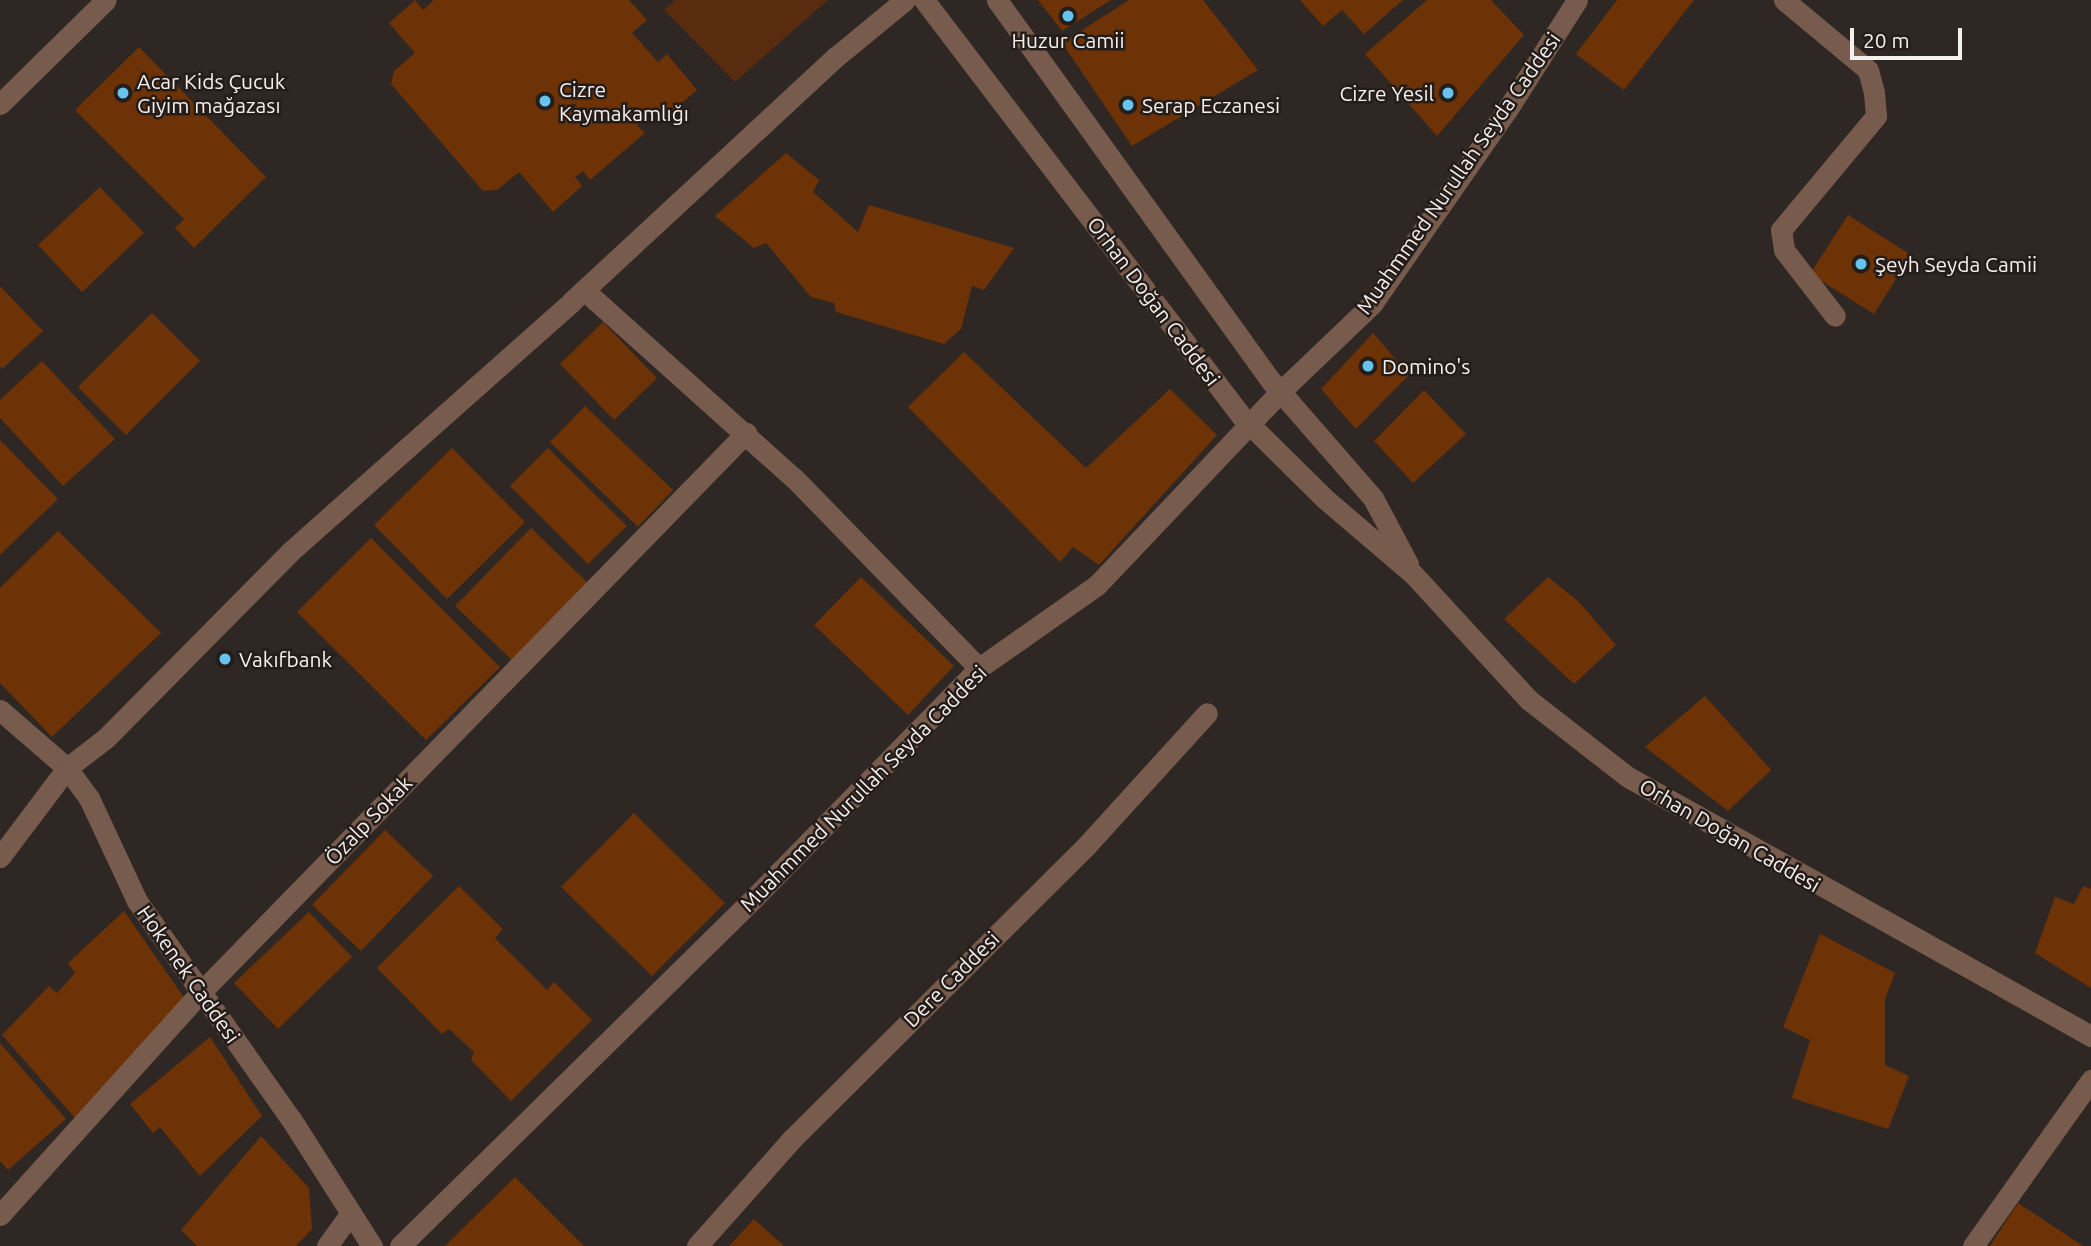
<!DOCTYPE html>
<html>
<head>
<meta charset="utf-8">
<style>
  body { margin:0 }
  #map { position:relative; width:2091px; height:1246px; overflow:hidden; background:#2e2723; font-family:Ubuntu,sans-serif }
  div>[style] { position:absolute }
  .green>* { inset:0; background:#592b0f }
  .building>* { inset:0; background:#6e3207 }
  .minor>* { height:21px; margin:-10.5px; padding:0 10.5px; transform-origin:10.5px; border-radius:10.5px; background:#775b4c }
  .dots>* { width:19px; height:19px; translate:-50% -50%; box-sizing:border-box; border:4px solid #241d1a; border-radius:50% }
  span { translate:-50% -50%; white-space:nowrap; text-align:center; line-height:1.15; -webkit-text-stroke:5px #241d1a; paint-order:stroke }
  .poi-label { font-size:21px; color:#f5f1ee }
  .left { translate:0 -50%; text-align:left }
  .right { translate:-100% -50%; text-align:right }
  .street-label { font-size:21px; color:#f5f1ee }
  .scale { position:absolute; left:1850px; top:28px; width:112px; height:32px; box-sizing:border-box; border:4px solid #f5f1ee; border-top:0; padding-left:9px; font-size:21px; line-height:24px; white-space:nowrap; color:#f5f1ee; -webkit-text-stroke:5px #241d1a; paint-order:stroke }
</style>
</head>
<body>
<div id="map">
  <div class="green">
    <i style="clip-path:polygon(675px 0,828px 0,735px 82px,664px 10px)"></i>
  </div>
  <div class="building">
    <i style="clip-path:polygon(415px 0,423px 10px,434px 0,629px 0,647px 20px,632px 33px,658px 62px,667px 54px,697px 90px,660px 121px,652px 112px,637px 125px,645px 133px,590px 180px,583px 171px,575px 177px,582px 186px,553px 212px,519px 172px,497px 190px,483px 191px,391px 84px,394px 71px,415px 53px,389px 23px)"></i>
    <i style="clip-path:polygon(1038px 0,1111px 0,1062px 31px)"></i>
    <i style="clip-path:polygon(1129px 0,1203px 0,1258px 70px,1132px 146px,1062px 43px)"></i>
    <i style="clip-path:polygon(1300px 0,1403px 0,1364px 34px,1342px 10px,1323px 26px)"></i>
    <i style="clip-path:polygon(1427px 0,1491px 0,1524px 35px,1437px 136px,1365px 54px)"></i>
    <i style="clip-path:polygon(1617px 0,1694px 0,1624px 90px,1576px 54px)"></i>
    <i style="clip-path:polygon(139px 47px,266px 177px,194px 248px,175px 228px,184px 219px,75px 110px)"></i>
    <i style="clip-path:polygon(786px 153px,819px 180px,813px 192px,858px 232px,869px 205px,1014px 248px,984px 290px,972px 286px,961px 329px,944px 344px,836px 312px,834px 303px,811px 297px,766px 243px,754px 248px,715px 216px)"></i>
    <i style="clip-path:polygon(100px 187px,144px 233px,82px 292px,38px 245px)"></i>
    <i style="clip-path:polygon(1848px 215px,1911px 255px,1874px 314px,1810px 274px)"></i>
    <i style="clip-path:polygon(0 286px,43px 331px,2px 369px,0 366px)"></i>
    <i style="clip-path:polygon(152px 313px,200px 361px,126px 435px,78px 387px)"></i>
    <i style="clip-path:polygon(603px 322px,657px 378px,614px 420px,560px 364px)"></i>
    <i style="clip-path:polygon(1373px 333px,1409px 375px,1356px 429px,1321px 389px)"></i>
    <i style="clip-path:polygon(964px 352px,1086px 468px,1170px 389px,1217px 435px,1099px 565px,1073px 547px,1060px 562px,908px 407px)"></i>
    <i style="clip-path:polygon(42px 361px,115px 439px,63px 486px,0 418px,0 400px)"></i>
    <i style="clip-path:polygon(1424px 390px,1466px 434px,1413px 483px,1374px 441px)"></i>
    <i style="clip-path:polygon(585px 406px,673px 490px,638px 527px,550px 442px)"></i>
    <i style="clip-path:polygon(0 440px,58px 499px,0 555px)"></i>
    <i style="clip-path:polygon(452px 448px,525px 522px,447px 599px,374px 525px)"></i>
    <i style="clip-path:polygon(548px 448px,627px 526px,588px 564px,510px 486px)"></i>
    <i style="clip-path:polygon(531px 528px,588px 583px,513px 661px,455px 606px)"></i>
    <i style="clip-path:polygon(58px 531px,161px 633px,52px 737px,0 683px,0 588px)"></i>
    <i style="clip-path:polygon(371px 538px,500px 667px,426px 740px,297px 612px)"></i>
    <i style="clip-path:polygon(861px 577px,954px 666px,908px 715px,814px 625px)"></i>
    <i style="clip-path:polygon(1548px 577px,1579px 602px,1616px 645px,1574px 684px,1504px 619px)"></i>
    <i style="clip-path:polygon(1705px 696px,1771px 770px,1728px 811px,1645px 747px)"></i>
    <i style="clip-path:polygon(634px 813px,725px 903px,652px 976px,561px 887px)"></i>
    <i style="clip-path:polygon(385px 830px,433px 876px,361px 951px,312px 905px)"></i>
    <i style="clip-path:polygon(459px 886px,503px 929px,495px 938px,547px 990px,554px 982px,592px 1020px,511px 1101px,471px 1060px,474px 1052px,449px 1029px,442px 1034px,377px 968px)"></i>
    <i style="clip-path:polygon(2083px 886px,2091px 889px,2091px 988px,2035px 953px,2055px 897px,2074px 904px)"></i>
    <i style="clip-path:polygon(124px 911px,185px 999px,75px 1118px,2px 1035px,49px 986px,57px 993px,75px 973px,68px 963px)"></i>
    <i style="clip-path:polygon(309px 912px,352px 957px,278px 1029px,234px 983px)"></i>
    <i style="clip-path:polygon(1820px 934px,1895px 973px,1885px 999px,1885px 1065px,1909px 1076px,1888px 1129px,1792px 1098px,1810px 1040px,1783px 1027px)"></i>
    <i style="clip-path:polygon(210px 1037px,262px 1116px,200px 1176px,160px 1127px,153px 1133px,130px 1104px)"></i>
    <i style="clip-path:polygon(0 1043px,66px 1119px,8px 1170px,0 1161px)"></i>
    <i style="clip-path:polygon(261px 1136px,309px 1188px,312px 1229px,296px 1246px,197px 1246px,181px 1230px)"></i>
    <i style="clip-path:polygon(515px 1177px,584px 1246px,445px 1246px)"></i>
    <i style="clip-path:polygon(2018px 1203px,2083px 1246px,1990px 1246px)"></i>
    <i style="clip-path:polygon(754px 1219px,784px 1246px,729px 1246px)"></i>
  </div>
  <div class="minor">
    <i style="left:924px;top:0;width:524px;rotate:52.67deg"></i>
    <i style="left:1242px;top:417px;width:115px;rotate:44.6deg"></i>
    <i style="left:1324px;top:498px;width:118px;rotate:40.5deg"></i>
    <i style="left:1414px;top:575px;width:170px;rotate:47.4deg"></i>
    <i style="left:1529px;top:700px;width:125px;rotate:37.9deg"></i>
    <i style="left:1628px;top:777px;width:531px;rotate:29.22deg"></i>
    <i style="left:997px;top:0;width:471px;rotate:54.3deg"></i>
    <i style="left:1272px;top:382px;width:154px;rotate:49deg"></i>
    <i style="left:1373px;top:498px;width:75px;rotate:62.1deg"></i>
    <i style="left:1784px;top:0;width:109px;rotate:39.8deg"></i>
    <i style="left:1868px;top:70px;width:24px;rotate:75deg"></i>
    <i style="left:1874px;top:93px;width:23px;rotate:85deg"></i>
    <i style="left:1876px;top:116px;width:148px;rotate:129.8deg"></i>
    <i style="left:1781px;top:230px;width:20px;rotate:81deg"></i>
    <i style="left:1784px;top:250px;width:83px;rotate:52.3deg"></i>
    <i style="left:0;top:104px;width:148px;rotate:-44.5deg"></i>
    <i style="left:584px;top:290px;width:283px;rotate:41.9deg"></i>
    <i style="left:795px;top:479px;width:264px;rotate:45.8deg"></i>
    <i style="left:0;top:710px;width:89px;rotate:40.9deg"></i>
    <i style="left:67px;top:768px;width:37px;rotate:54deg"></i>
    <i style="left:89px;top:798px;width:114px;rotate:65deg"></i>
    <i style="left:137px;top:901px;width:267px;rotate:54.8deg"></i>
    <i style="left:291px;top:1119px;width:151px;rotate:57.5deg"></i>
    <i style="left:0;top:857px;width:111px;rotate:-53deg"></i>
    <i style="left:67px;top:768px;width:49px;rotate:-37.6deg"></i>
    <i style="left:106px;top:738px;width:263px;rotate:-45.3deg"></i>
    <i style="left:291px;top:551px;width:375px;rotate:-41.6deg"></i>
    <i style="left:571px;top:302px;width:362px;rotate:-42.8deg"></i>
    <i style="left:837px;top:56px;width:88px;rotate:-39.5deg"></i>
    <i style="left:0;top:1215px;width:300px;rotate:-48deg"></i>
    <i style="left:201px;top:992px;width:781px;rotate:-45.73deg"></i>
    <i style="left:327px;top:1246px;width:39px;rotate:-54deg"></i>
    <i style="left:400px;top:1246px;width:496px;rotate:-44.5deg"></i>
    <i style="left:754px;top:898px;width:322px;rotate:-45.6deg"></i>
    <i style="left:979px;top:668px;width:144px;rotate:-35.1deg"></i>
    <i style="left:1097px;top:585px;width:266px;rotate:-46.5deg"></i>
    <i style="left:1280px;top:392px;width:127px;rotate:-43.7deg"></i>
    <i style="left:1372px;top:304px;width:236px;rotate:-55.2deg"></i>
    <i style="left:1507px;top:110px;width:130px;rotate:-57.5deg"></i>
    <i style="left:697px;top:1246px;width:142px;rotate:-48.4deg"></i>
    <i style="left:791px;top:1140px;width:418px;rotate:-44.9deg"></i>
    <i style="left:1087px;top:845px;width:178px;rotate:-47.7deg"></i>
    <i style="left:1973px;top:1246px;width:204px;rotate:-54.6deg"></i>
  </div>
  <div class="dots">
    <i style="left:1068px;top:16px;background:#66c4ef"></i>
    <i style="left:123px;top:93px;background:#66c4ef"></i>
    <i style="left:1448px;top:93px;background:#66c4ef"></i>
    <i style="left:545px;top:101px;background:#66c4ef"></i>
    <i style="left:1128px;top:105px;background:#66c4ef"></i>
    <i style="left:1861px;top:264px;background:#66c4ef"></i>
    <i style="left:1368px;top:366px;background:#66c4ef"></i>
    <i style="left:225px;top:659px;background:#66c4ef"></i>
  </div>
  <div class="poi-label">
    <span style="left:1068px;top:40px">Huzur Camii</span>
    <span class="left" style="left:137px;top:93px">Acar Kids Çucuk<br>Giyim mağazası</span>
    <span class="left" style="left:559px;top:101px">Cizre<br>Kaymakamlığı</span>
    <span class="right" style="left:1434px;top:93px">Cizre Yesil</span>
    <span class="left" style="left:1142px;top:105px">Serap Eczanesi</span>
    <span class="left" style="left:1875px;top:264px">Şeyh Seyda Camii</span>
    <span class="left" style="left:1382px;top:366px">Domino's</span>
    <span class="left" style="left:239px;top:659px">Vakıfbank</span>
  </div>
  <div class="street-label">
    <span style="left:1458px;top:173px;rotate:-55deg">Muahmmed Nurullah Seyda Caddesi</span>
    <span style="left:1154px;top:301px;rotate:53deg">Orhan Doğan Caddesi</span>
    <span style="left:863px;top:788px;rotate:-45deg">Muahmmed Nurullah Seyda Caddesi</span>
    <span style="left:368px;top:820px;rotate:-46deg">Özalp Sokak</span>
    <span style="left:1730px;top:835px;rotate:30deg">Orhan Doğan Caddesi</span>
    <span style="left:189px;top:974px;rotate:55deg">Hokenek Caddesi</span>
    <span style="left:951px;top:979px;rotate:-45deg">Dere Caddesi</span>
  </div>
  <div class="scale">20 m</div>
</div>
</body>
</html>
